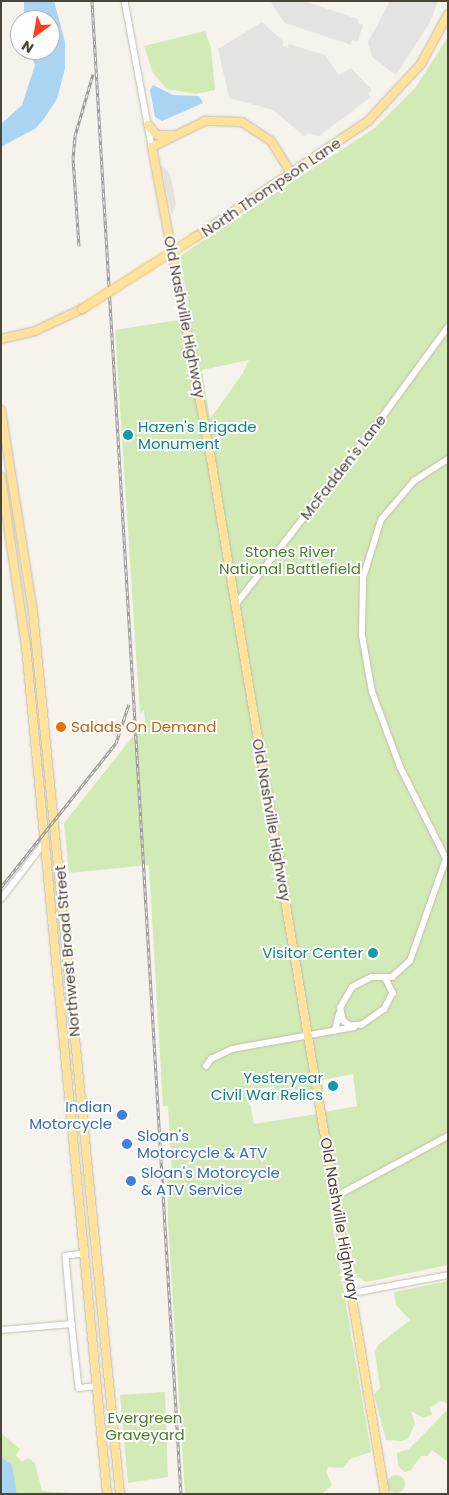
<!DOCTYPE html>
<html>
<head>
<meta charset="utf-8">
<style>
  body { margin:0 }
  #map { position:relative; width:449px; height:1495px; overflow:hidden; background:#f6f3ec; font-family:Poppins,sans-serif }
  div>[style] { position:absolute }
  .green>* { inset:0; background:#d2eab5 }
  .round { border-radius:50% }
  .parking>* { inset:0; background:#e5e3e0 }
  .water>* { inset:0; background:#a9d4f2 }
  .roads { filter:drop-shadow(0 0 1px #c2bbae) drop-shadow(0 0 1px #c2bbae) }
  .minor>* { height:5.5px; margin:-2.75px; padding:0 2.75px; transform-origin:2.75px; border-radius:2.75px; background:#fff }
  .major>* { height:8px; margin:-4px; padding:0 4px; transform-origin:4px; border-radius:4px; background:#ffe39c }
  .rail>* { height:3px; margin-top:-1.5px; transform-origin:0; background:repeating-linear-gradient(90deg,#fff 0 4px,#9a9a9a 0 8px); box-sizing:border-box; border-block:1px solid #9a9a9a }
  .bridges { filter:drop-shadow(0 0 1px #e6c16a) drop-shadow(0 0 1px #e6c16a) }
  .major-bridge>* { height:8px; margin:-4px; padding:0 4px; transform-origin:4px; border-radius:4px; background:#ffe39c }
  .dots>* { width:14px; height:14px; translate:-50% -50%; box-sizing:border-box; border:2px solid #fff; border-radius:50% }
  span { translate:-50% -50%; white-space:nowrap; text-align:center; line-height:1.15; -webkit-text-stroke:4px #fff; paint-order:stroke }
  .street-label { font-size:15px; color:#4b4439 }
  .culture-label { font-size:15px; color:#0d838f }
  .left { translate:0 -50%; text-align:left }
  .right { translate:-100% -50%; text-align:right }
  .park-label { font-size:15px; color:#4a7f2a }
  .food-label { font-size:15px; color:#c56008 }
  .shop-label { font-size:15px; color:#366cbe }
  .frame { position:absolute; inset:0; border:2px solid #4b4439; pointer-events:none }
  .north { position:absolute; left:10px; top:10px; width:50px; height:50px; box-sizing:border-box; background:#fff; border:1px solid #b7b4b0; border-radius:50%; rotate:212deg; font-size:14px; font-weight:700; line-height:20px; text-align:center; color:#4b4439 }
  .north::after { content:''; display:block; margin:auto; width:18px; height:22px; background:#fc3f1d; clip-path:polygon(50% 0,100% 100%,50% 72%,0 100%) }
</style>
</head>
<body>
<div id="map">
  <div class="green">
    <i style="clip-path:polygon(205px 31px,211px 48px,215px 90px,196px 94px,167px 89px,153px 73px,144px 46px)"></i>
    <i style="clip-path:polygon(evenodd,448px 37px,448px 1265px,366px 1282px,355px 1276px,344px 1209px,330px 1211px,371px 1452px,350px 1459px,343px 1468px,328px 1467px,326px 1472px,332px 1485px,322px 1494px,185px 1494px,168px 1223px,167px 1175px,172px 1174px,168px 1106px,163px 1106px,149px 865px,69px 873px,64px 823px,145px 721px,144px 710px,140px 714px,115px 330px,191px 318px,180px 256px,376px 127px,415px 88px,448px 37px,249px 360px,243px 373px,210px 419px,202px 370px,249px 360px,448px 37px,353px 1074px,357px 1106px,325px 1112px,322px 1080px,353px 1074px,448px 37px,274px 1086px,277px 1100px,313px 1097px,317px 1114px,254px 1124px,248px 1091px,274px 1086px)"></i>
    <i style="clip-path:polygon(448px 1281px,448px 1403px,440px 1401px,430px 1408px,432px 1415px,423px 1418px,411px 1411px,415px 1423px,409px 1437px,402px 1441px,386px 1440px,374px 1394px,380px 1388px,375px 1352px,378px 1345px,410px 1320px,396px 1305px,394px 1292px)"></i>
    <i style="clip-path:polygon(165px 1392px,168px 1477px,128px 1483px,120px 1395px)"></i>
    <i style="clip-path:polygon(448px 1409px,448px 1462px,432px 1450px,428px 1456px,421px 1456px,410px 1471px,404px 1472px,398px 1466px,397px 1453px,409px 1449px)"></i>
    <i style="clip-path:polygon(1px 1433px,20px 1449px,16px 1455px,22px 1462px,28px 1458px,35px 1463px,42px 1491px,92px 1494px,17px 1494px,12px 1465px,1px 1457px)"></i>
    <i class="round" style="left:387px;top:1475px;width:18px;height:18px"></i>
  </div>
  <div class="parking">
    <i style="clip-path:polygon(270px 1px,304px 1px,358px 19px,358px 23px,363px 25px,358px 41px,352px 40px,351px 45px,285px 23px)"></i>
    <i style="clip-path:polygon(390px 1px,438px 1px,430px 22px,396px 75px,372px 57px,368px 42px)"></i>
    <i style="clip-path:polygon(262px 22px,284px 42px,282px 46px,288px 48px,289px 44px,325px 55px,339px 75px,351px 68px,372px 90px,368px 94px,371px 97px,319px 136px,308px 133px,304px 136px,273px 110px,229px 98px,218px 49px)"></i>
    <i style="clip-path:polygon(161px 165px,170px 174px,173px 187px,176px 204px,172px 216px)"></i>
  </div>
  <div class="water">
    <i style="clip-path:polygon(24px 1px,54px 1px,65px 42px,65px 68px,57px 99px,43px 120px,36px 128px,1px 147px,1px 124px,22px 105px,35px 65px,29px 51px,50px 50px,50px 20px,29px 20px,24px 16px)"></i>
    <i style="clip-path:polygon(153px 85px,173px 95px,199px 96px,203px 103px,162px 121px,155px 117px,150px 90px)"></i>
    <i style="clip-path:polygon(1px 1457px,12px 1465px,17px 1494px,2px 1494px)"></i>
  </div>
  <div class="roads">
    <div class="minor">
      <i style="left:125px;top:1px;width:148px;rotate:79.5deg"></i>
      <i style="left:236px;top:604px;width:229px;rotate:-51.9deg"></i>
      <i style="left:377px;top:424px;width:120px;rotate:-53.8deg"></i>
      <i style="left:1px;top:899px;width:72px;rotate:-52.3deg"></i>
      <i style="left:386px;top:979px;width:16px;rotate:63deg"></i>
      <i style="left:393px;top:993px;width:18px;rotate:117deg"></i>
      <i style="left:385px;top:1009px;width:28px;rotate:145deg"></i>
      <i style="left:362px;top:1025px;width:12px;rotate:175deg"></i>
      <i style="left:350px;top:1026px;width:9px;rotate:-144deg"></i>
      <i style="left:343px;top:1021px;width:13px;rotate:-103deg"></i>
      <i style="left:340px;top:1008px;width:24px;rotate:-60deg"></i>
      <i style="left:352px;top:987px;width:22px;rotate:-27deg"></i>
      <i style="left:372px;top:977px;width:20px"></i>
      <i style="left:392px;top:977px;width:24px;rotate:-42deg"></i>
      <i style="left:410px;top:961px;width:108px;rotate:-70.6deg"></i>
      <i style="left:446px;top:859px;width:103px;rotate:-116.6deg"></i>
      <i style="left:400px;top:767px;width:80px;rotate:-110.5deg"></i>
      <i style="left:372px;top:692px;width:57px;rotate:-100.1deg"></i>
      <i style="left:362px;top:636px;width:58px;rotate:-89deg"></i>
      <i style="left:363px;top:578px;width:61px;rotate:-72.8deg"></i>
      <i style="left:381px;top:520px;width:51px;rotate:-49.8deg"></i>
      <i style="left:414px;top:481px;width:40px;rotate:-32.9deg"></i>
      <i style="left:335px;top:1031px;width:17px;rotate:-77deg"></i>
      <i style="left:206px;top:1066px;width:9px;rotate:-54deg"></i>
      <i style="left:211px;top:1059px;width:23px;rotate:-25deg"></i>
      <i style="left:232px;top:1049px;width:124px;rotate:-10.2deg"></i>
      <i style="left:337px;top:1196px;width:126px;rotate:-28.4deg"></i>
      <i style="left:83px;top:1254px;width:17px;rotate:173deg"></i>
      <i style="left:66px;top:1256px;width:68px;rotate:85deg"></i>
      <i style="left:72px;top:1324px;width:64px;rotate:83.8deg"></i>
      <i style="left:79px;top:1388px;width:18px;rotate:-6deg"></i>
      <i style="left:353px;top:1293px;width:97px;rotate:-10.7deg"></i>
      <i style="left:1px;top:1330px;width:71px;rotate:-4.8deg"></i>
    </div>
    <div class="major">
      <i style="left:148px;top:125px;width:13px;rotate:48deg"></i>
      <i style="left:157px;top:135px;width:15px"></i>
      <i style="left:291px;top:173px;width:38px;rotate:-122deg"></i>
      <i style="left:271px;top:141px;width:35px;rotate:-147deg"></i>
      <i style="left:242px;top:122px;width:37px;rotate:-178deg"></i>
      <i style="left:205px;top:121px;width:59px;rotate:153.9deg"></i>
      <i style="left:152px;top:147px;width:318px;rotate:79.3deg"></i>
      <i style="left:211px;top:459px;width:1050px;rotate:80.46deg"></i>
      <i style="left:197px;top:236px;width:206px;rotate:-33.9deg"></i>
      <i style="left:368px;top:121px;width:78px;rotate:-47.1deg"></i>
      <i style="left:421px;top:64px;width:57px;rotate:-61.6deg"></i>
      <i style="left:1px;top:339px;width:35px;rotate:-13deg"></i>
      <i style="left:35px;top:331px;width:52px;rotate:-25.1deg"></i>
      <i style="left:1px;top:410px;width:205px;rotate:81deg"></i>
      <i style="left:33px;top:612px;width:886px;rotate:84.37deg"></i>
      <i style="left:1px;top:477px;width:171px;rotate:81.6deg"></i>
      <i style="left:26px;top:646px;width:852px;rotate:84.54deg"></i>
    </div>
  </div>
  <div class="rail">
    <i style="left:92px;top:1px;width:1496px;rotate:86.59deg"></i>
    <i style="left:79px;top:246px;width:87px;rotate:-93.9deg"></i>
    <i style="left:73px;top:159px;width:23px;rotate:-85deg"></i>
    <i style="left:75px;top:136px;width:65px;rotate:-73.8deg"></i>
    <i style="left:1px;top:887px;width:184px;rotate:-51.4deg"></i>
    <i style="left:116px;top:743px;width:41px;rotate:-71.6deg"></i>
  </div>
  <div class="bridges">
    <div class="major-bridge">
      <i style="left:82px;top:309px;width:136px;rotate:-32.4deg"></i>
    </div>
  </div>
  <div class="dots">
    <i style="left:128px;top:435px;background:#0f9aa8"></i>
    <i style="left:61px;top:727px;background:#e8710a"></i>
    <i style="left:373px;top:953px;background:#0f9aa8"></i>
    <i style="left:333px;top:1086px;background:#0f9aa8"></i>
    <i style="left:122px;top:1115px;background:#3f7fe0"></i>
    <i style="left:127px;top:1144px;background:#3f7fe0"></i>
    <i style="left:131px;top:1181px;background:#3f7fe0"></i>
  </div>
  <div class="street-label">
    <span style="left:271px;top:187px;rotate:-34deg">North Thompson Lane</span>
    <span style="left:185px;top:317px;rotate:79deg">Old Nashville Highway</span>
    <span style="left:343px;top:467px;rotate:-52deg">McFadden's Lane</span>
    <span style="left:272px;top:820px;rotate:80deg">Old Nashville Highway</span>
    <span style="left:67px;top:951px;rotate:-95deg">Northwest Broad Street</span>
    <span style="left:340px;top:1219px;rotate:80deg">Old Nashville Highway</span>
  </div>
  <div class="culture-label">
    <span class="left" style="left:138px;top:435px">Hazen's Brigade<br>Monument</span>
    <span class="right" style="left:363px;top:953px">Visitor Center</span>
    <span class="right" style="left:323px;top:1086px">Yesteryear<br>Civil War Relics</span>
  </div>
  <div class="park-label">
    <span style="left:290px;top:560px">Stones River<br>National Battlefield</span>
    <span style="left:145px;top:1426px">Evergreen<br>Graveyard</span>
  </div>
  <div class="food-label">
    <span class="left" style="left:71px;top:727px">Salads On Demand</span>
  </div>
  <div class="shop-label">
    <span class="right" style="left:112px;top:1115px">Indian<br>Motorcycle</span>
    <span class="left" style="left:137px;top:1144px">Sloan's<br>Motorcycle &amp; ATV</span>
    <span class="left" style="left:141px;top:1181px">Sloan's Motorcycle<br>&amp; ATV Service</span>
  </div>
  <div class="frame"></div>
  <div class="north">N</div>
</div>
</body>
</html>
